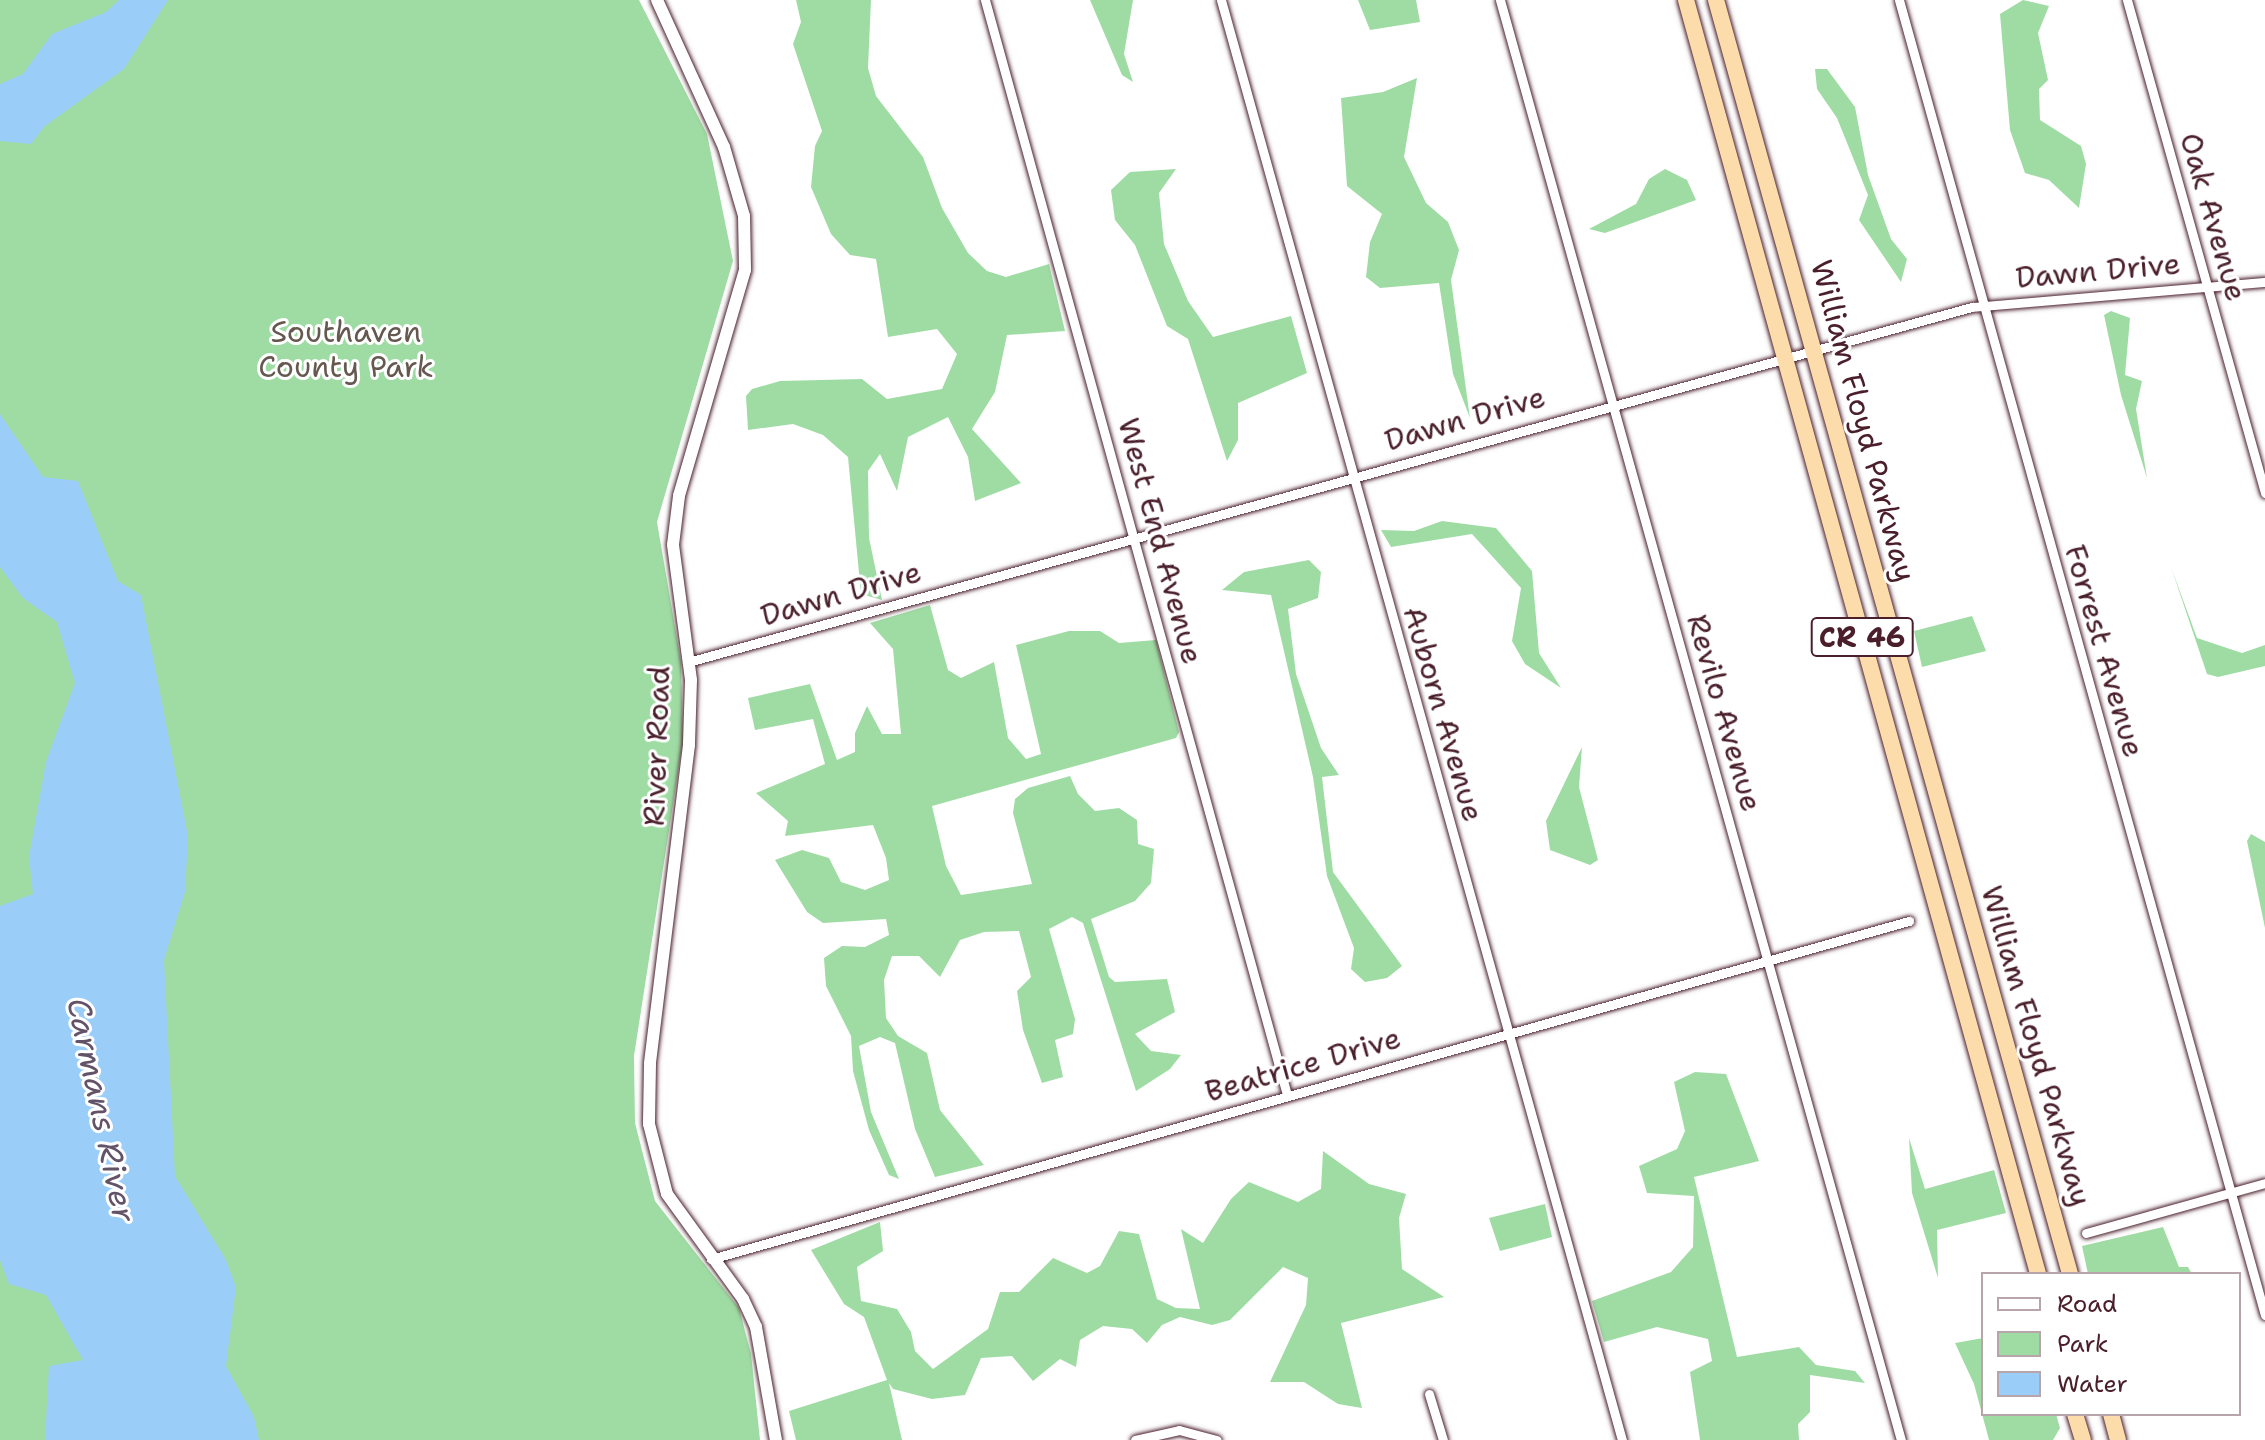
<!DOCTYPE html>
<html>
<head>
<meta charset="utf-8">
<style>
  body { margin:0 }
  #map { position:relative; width:2265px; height:1440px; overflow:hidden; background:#fff; font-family:"Shantell Sans",sans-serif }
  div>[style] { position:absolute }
  .green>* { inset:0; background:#9fdca4 }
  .water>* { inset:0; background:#9acdf8 }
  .roads { filter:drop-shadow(0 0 2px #4a1f2b) drop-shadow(0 0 2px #4a1f2b) }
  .street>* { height:9px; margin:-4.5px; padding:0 4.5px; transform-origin:4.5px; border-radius:4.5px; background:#fff }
  .secondary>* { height:12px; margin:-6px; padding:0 6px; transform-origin:6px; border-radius:6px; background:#fff }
  .highway>* { height:16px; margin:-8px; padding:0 8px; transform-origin:8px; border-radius:8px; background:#fddcac }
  span { translate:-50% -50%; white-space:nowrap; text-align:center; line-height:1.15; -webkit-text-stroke:6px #fff; paint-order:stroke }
  .shield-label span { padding:2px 6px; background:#fff; border:2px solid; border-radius:6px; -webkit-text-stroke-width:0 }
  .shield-label { font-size:28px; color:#4a1f2b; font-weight:700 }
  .street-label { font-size:30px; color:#4a1f2b }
  .park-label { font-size:30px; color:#64584f }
  .water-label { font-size:32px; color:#625368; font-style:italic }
  .legend { position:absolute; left:1981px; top:1272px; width:260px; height:144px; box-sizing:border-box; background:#fff; border:2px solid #b7a5aa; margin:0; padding:10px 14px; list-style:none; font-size:24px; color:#4a1f2b }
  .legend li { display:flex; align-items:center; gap:16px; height:40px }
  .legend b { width:40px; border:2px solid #b7a5aa }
</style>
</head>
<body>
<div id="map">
  <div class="green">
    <i style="clip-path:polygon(0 0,639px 0,707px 134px,733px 261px,657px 522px,681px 662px,683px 740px,634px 1056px,635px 1123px,655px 1201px,739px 1308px,751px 1354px,760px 1440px,0 1440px)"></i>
    <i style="clip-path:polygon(796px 0,871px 0,868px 68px,876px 96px,923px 157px,942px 208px,968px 253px,987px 271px,1006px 277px,1049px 264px,1065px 331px,1007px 335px,995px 392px,972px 429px,1021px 483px,975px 501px,968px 457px,948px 417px,908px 437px,897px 491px,880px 454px,868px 471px,869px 538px,882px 600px,861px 594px,848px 457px,823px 435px,793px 424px,748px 430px,746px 396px,752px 389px,780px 381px,862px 379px,887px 399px,942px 389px,957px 354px,937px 329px,888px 337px,876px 259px,850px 255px,831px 234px,811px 187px,815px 146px,822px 131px,793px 44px,801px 22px)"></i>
    <i style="clip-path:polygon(1090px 0,1133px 0,1124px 54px,1133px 82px,1122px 75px)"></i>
    <i style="clip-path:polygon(1358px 0,1416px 0,1420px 22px,1370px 30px)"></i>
    <i style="clip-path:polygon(2023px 0,2049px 6px,2038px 33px,2048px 80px,2039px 89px,2040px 120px,2081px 146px,2086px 164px,2079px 208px,2049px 180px,2025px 173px,2010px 130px,2000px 14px)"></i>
    <i style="clip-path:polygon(1815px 69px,1827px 69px,1855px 107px,1868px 175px,1891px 239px,1907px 259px,1901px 282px,1859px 220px,1868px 195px,1837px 118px,1817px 89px)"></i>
    <i style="clip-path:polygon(1417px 78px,1404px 157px,1426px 203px,1448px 222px,1459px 250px,1451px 280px,1470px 418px,1453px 374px,1439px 283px,1380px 288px,1366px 277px,1370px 242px,1382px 214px,1347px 186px,1341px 98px,1383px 92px)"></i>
    <i style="clip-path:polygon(1176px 169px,1159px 193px,1164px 244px,1188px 301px,1213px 337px,1291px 316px,1307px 373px,1238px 403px,1238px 440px,1227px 461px,1188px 339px,1167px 326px,1135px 245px,1115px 220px,1111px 190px,1130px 172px)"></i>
    <i style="clip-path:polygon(1665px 169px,1687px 180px,1696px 200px,1605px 233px,1589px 229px,1636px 204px,1649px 179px)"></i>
    <i style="clip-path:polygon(2111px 311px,2130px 318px,2125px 375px,2142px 381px,2136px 409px,2147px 478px,2121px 395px,2104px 315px)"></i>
    <i style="clip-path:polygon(1442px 521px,1496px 528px,1532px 571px,1539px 653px,1561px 688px,1525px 664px,1512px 641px,1521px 588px,1472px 534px,1391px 547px,1381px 530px,1414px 531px)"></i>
    <i style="clip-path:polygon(1309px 560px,1321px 572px,1318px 598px,1288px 609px,1296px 674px,1321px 748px,1339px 775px,1322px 777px,1333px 872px,1402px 966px,1387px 978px,1365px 982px,1351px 969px,1354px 948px,1327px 876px,1313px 777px,1271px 595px,1222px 590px,1244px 572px)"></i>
    <i style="clip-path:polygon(2171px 567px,2197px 638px,2242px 653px,2265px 645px,2265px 666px,2218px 677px,2207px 674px)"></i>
    <i style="clip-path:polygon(930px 605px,948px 670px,961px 678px,994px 662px,1008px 738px,1026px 759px,1041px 754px,1016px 645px,1069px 631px,1100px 631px,1119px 643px,1156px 640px,1179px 732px,1176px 738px,932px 806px,946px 866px,961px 895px,1032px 884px,1013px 813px,1015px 799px,1028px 788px,1070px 776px,1078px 794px,1095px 811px,1119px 808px,1137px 820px,1138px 844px,1154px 849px,1151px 883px,1135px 901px,1091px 919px,1109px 977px,1115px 982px,1167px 979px,1175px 1012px,1135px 1034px,1151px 1051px,1181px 1055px,1170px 1069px,1136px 1091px,1083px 923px,1072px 917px,1049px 929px,1075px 1019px,1073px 1034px,1055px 1040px,1063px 1077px,1042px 1083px,1023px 1030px,1017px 991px,1031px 977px,1019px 931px,984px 932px,960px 940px,940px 977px,919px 956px,892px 956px,884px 980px,886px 1018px,898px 1036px,927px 1053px,940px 1110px,984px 1165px,935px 1177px,915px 1129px,895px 1043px,880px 1037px,859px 1046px,871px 1112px,899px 1179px,889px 1175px,869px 1130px,853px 1071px,851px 1036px,826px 986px,824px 958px,842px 946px,865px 947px,889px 935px,886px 919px,823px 923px,807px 912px,775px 860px,802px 850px,829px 858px,841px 882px,865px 890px,889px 880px,886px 858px,873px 825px,785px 836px,788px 821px,756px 793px,825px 764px,813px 719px,755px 730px,748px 698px,810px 684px,837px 760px,855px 752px,855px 733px,867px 706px,882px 734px,901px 734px,893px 649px,870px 623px)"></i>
    <i style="clip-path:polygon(1972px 616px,1986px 651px,1922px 667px,1914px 631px)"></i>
    <i style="clip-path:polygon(1582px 747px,1579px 787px,1598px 860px,1590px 865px,1550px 850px,1546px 821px)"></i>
    <i style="clip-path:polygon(2251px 834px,2265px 842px,2265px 928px,2247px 841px)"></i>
    <i style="clip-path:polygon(1695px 1072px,1726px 1074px,1759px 1161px,1694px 1177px,1737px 1357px,1799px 1347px,1816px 1365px,1855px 1371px,1865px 1383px,1810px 1375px,1810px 1412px,1798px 1424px,1799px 1440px,1700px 1440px,1690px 1372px,1712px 1361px,1708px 1339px,1657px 1327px,1604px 1342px,1592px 1301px,1671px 1272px,1693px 1247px,1694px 1196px,1647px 1193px,1639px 1166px,1677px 1149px,1685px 1131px,1674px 1082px)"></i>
    <i style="clip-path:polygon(1909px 1138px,1925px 1189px,1994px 1170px,2006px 1213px,1937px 1230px,1938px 1278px,1912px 1193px)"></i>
    <i style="clip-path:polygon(1323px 1151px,1369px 1184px,1406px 1194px,1399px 1218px,1402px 1269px,1444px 1297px,1341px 1323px,1362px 1408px,1338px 1404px,1304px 1382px,1270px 1382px,1306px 1305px,1308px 1278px,1283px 1267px,1230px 1320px,1212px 1325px,1180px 1317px,1162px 1325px,1147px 1343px,1132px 1329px,1103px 1326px,1080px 1340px,1076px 1367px,1060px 1359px,1033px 1381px,1012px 1356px,981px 1358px,965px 1395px,932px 1399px,893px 1389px,889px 1383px,902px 1440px,796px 1440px,789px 1411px,887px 1380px,864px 1317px,844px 1304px,811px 1250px,880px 1222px,883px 1251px,857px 1267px,861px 1301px,897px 1309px,911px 1332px,915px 1351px,933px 1369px,988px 1329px,1000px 1292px,1019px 1292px,1053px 1258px,1087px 1273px,1100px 1266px,1119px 1231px,1139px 1234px,1157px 1299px,1176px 1308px,1200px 1309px,1181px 1229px,1203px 1243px,1231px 1199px,1249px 1182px,1298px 1202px,1321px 1189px)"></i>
    <i style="clip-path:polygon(1545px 1204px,1552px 1237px,1500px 1251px,1489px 1218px)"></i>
    <i style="clip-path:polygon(2163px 1227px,2179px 1267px,2188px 1267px,2192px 1274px,2088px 1274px,2082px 1246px)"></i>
    <i style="clip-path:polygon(1983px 1338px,1983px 1414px,2056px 1414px,2060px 1428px,2053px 1440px,1989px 1440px,1974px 1384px,1955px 1343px)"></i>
  </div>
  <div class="water">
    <i style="clip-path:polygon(119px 0,168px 0,124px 69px,45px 126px,31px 144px,0 141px,0 84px,23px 74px,52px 34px,106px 12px)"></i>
    <i style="clip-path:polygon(0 414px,43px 477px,78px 481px,118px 581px,141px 595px,188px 836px,185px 892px,164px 960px,175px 1176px,226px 1260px,236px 1287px,226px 1366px,254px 1417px,259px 1440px,45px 1440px,49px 1366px,83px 1360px,46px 1295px,9px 1284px,0 1260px,0 906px,33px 894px,29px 857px,46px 762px,75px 683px,57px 622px,23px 598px,0 567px)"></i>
  </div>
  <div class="roads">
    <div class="street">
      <i style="left:985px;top:0;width:1136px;rotate:74.58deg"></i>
      <i style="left:1221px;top:0;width:1495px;rotate:74.44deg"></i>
      <i style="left:1500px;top:0;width:1495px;rotate:74.44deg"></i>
      <i style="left:1899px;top:0;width:1365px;rotate:74.45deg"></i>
      <i style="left:2127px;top:0;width:512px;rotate:74.36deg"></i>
      <i style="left:688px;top:662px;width:1332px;rotate:-15.46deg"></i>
      <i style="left:1972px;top:307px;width:294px;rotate:-4.9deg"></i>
      <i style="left:2086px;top:1233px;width:186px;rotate:-15.6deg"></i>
      <i style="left:711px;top:1259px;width:1245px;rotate:-15.76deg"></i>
      <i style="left:1429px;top:1394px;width:48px;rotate:73.1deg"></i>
      <i style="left:1135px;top:1440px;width:45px;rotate:-12.8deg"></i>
      <i style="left:1179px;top:1430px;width:39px;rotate:15deg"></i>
    </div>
    <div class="secondary">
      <i style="left:657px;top:0;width:162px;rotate:65.5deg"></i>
      <i style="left:724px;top:147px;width:72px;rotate:73.8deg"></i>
      <i style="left:744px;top:216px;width:54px;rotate:88.9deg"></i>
      <i style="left:745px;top:270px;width:235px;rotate:106.3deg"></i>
      <i style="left:679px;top:496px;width:49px;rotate:97deg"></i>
      <i style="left:673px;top:545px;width:136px;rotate:82.4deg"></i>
      <i style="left:691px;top:680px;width:65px;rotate:91.8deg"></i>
      <i style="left:689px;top:745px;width:321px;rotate:97deg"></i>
      <i style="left:650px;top:1064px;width:60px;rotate:91deg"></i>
      <i style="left:649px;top:1124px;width:72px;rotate:75.6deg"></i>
      <i style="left:667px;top:1194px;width:130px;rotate:54.1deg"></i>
      <i style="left:743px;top:1299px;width:31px;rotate:65deg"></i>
      <i style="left:756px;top:1327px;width:115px;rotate:80deg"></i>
    </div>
    <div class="highway">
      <i style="left:1686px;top:0;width:1322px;rotate:74.55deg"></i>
      <i style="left:1716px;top:0;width:1322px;rotate:74.47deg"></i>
      <i style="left:2075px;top:1414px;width:27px;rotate:73deg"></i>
      <i style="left:2111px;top:1414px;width:27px;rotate:75deg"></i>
    </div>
  </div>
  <div class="shield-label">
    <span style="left:1862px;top:637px">CR 46</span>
  </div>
  <div class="street-label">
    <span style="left:2213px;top:217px;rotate:74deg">Oak Avenue</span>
    <span style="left:2098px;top:271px;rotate:-5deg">Dawn Drive</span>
    <span style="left:1465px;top:419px;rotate:-16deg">Dawn Drive</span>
    <span style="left:1863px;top:421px;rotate:75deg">William Floyd Parkway</span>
    <span style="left:1160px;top:541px;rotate:75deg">West End Avenue</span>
    <span style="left:841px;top:594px;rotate:-16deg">Dawn Drive</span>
    <span style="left:2104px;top:651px;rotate:74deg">Forrest Avenue</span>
    <span style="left:1724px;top:713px;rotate:74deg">Revilo Avenue</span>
    <span style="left:1443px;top:714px;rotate:74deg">Auborn Avenue</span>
    <span style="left:657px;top:746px;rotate:-88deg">River Road</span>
    <span style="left:2036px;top:1046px;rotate:74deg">William Floyd Parkway</span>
    <span style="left:1303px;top:1065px;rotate:-16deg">Beatrice Drive</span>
  </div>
  <div class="park-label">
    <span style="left:346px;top:349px">Southaven<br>County Park</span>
  </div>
  <div class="water-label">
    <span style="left:101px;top:1110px;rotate:78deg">Carmans River</span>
  </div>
  <ul class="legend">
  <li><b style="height:10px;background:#fff"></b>Road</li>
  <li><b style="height:22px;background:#9fdca4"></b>Park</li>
  <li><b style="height:22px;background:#9acdf8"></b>Water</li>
  </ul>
</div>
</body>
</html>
